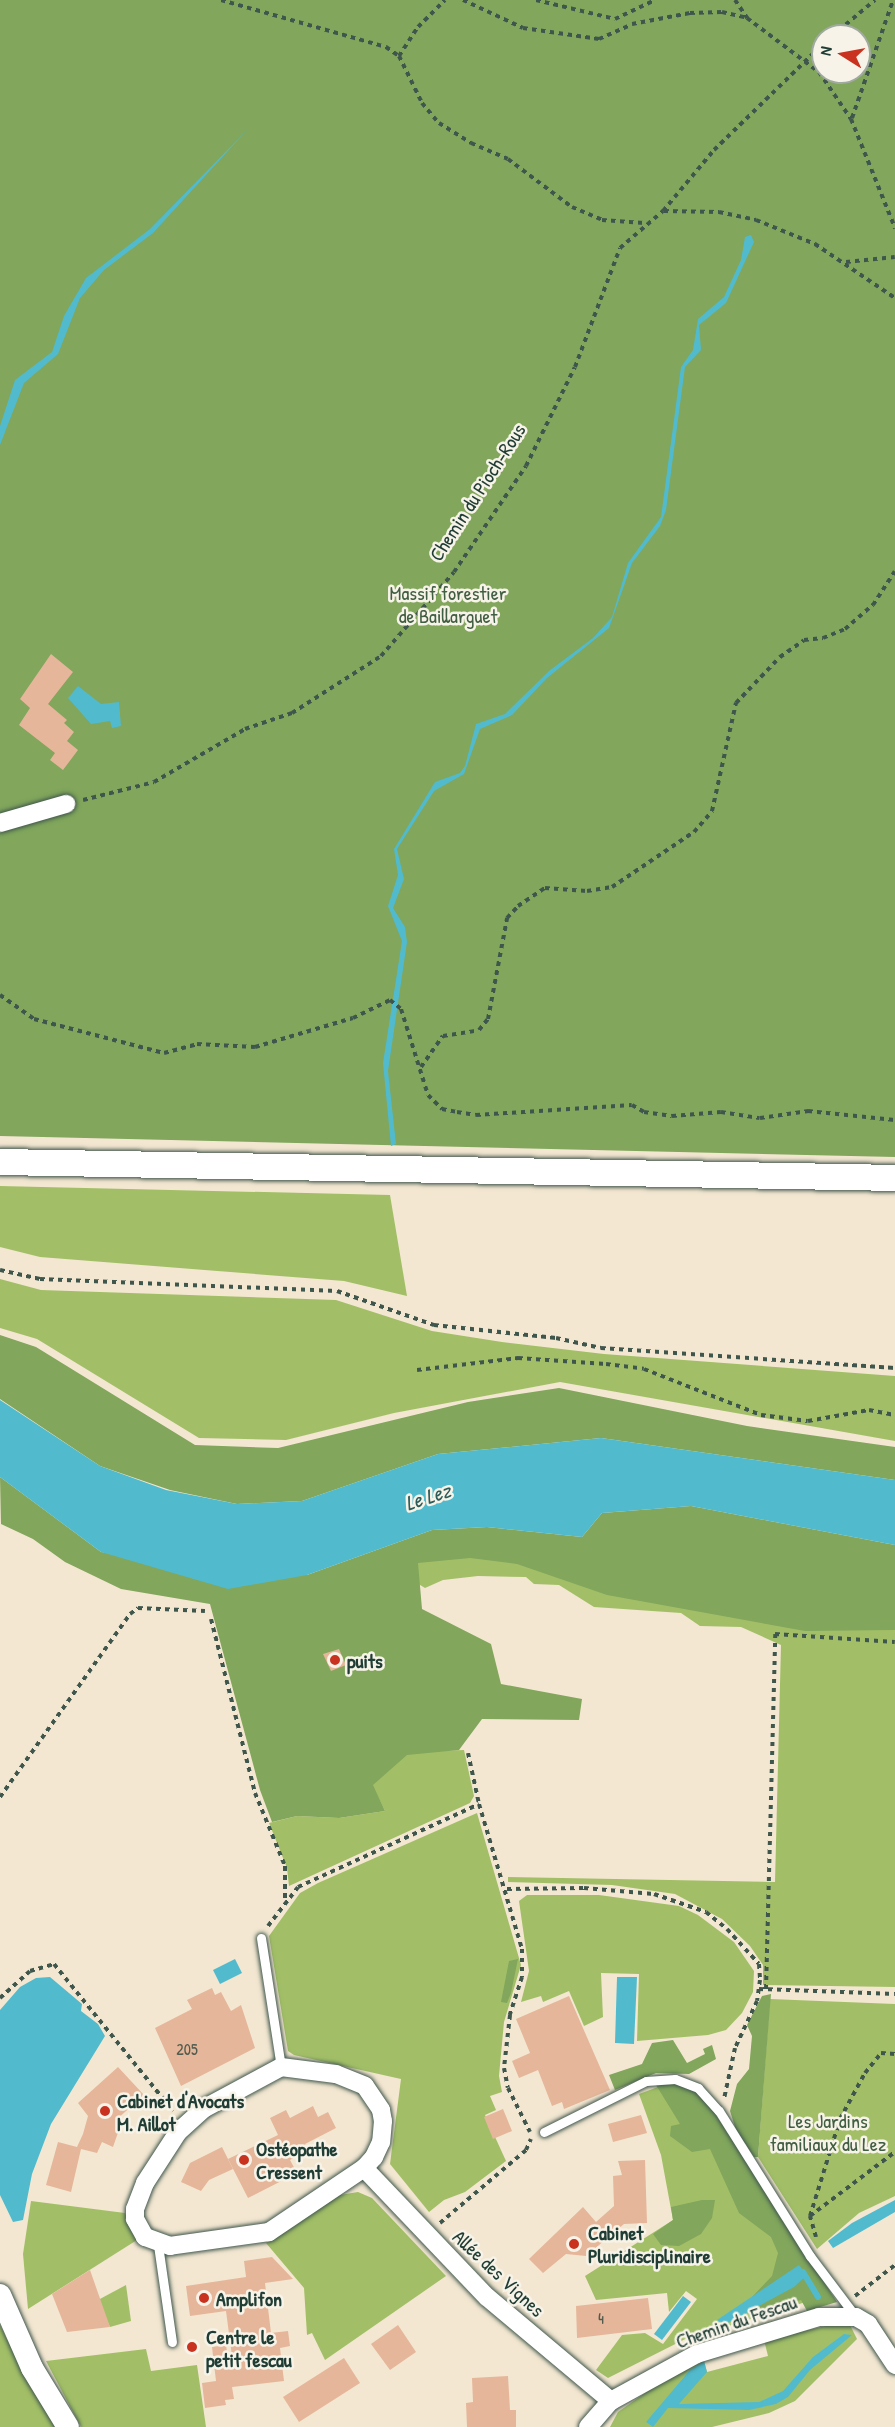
<!DOCTYPE html>
<html>
<head>
<meta charset="utf-8">
<style>
  body { margin:0 }
  #map { position:relative; width:895px; height:2427px; overflow:hidden; background:#f3e7d1; font-family:"Patrick Hand",sans-serif }
  div>[style] { position:absolute }
  .green>* { inset:0; background:#a2bf67 }
  .forest>* { inset:0; background:#81a65c }
  .water>* { inset:0; background:#51bbcd }
  .stream>* { height:6px; margin:-3px; padding:0 3px; transform-origin:3px; border-radius:3px; background:#51bbcd }
  .building>* { inset:0; background:#e5b69a }
  .path>* { height:4px; margin-top:-2px; transform-origin:0; background:repeating-linear-gradient(90deg,#3f564c 0 4.5px,transparent 0 9px) }
  .roads { filter:drop-shadow(0 0 2px #3f564c) drop-shadow(0 0 2px #3f564c) }
  .service>* { height:9px; margin:-4.5px; padding:0 4.5px; transform-origin:4.5px; border-radius:4.5px; background:#fff }
  .minor>* { height:18px; margin:-9px; padding:0 9px; transform-origin:9px; border-radius:9px; background:#fff }
  .tertiary>* { height:22px; margin:-11px; padding:0 11px; transform-origin:11px; border-radius:11px; background:#fff }
  .secondary>* { height:26px; margin:-13px; padding:0 13px; transform-origin:13px; border-radius:13px; background:#fff }
  .dots>* { width:16px; height:16px; translate:-50% -50%; box-sizing:border-box; border:3px solid #f7f3e8; border-radius:50% }
  span { translate:-50% -50%; white-space:nowrap; text-align:center; line-height:1.15; -webkit-text-stroke:5px #f7f3e8; paint-order:stroke }
  .number-label { font-size:16px; color:#505b4e }
  .number-label span { -webkit-text-stroke-width:0 }
  .street-label { font-size:20px; color:#1f3d34 }
  .park-label { font-size:20px; color:#405e41 }
  .poi-label { font-size:20px; color:#1f3d34; font-weight:700 }
  .left { translate:0 -50%; text-align:left }
  .water-label { font-size:21px; color:#2c5c5a; font-style:italic }
  .north { position:absolute; left:811px; top:24px; width:60px; height:60px; box-sizing:border-box; background:#f7f3e8; border:2px solid #a1aaa0; border-radius:50%; rotate:281deg; font-size:16px; font-weight:700; line-height:24px; text-align:center; color:#1f3d34 }
  .north::after { content:''; display:block; margin:auto; width:21px; height:27px; background:#c8321e; clip-path:polygon(50% 0,100% 100%,50% 72%,0 100%) }
</style>
</head>
<body>
<div id="map">
  <div class="green">
    <i style="clip-path:polygon(0 1186px,390px 1195px,407px 1296px,344px 1281px,40px 1257px,0 1247px)"></i>
    <i style="clip-path:polygon(0 1279px,41px 1290px,336px 1300px,432px 1331px,502px 1342px,604px 1354px,895px 1376px,895px 1441px,560px 1382px,394px 1413px,286px 1440px,199px 1438px,37px 1339px,0 1328px)"></i>
    <i style="clip-path:polygon(438px 1541px,895px 1556px,895px 1987px,763px 1985px,763px 1965px,750px 1946px,722px 1919px,675px 1894px,612px 1885px,508px 1882px,508px 1877px,775px 1882px,781px 1645px,741px 1627px,700px 1626px,681px 1613px,594px 1607px,559px 1585px,534px 1584px,526px 1577px,478px 1576px,443px 1580px,425px 1588px,412px 1580px,409px 1559px)"></i>
    <i style="clip-path:polygon(464px 1750px,474px 1796px,470px 1803px,289px 1886px,287px 1868px,269px 1823px,297px 1816px,339px 1818px,385px 1811px,372px 1785px,402px 1752px)"></i>
    <i style="clip-path:polygon(477px 1813px,521px 1965px,504px 2022px,499px 2076px,502px 2092px,490px 2096px,496px 2110px,485px 2115px,506px 2161px,465px 2192px,444px 2200px,429px 2212px,390px 2164px,401px 2079px,294px 2055px,288px 2051px,269px 1936px,300px 1893px,318px 1883px)"></i>
    <i style="clip-path:polygon(527px 1895px,599px 1895px,679px 1906px,698px 1915px,734px 1942px,754px 1971px,753px 1992px,742px 2013px,726px 2030px,708px 2035px,637px 2041px,639px 1974px,601px 1973px,603px 2017px,584px 2026px,569px 1991px,543px 2002px,541px 1996px,521px 2002px,529px 1971px,519px 1901px)"></i>
    <i style="clip-path:polygon(770px 1999px,895px 2004px,895px 2196px,859px 2213px,817px 2249px,758px 2157px)"></i>
    <i style="clip-path:polygon(658px 2087px,693px 2092px,809px 2301px,725px 2327px,711px 2326px,608px 2378px,596px 2370px,622px 2335px,645px 2333px,663px 2344px,697px 2299px,686px 2291px,669px 2312px,667px 2293px,596px 2300px,585px 2276px,673px 2220px,661px 2155px,639px 2094px)"></i>
    <i style="clip-path:polygon(358px 2192px,372px 2198px,446px 2276px,325px 2360px,312px 2333px,307px 2335px,304px 2288px,266px 2243px,340px 2195px)"></i>
    <i style="clip-path:polygon(31px 2201px,125px 2213px,137px 2240px,28px 2309px,23px 2254px)"></i>
    <i style="clip-path:polygon(126px 2285px,131px 2321px,110px 2327px,98px 2300px)"></i>
    <i style="clip-path:polygon(848px 2321px,857px 2339px,795px 2401px,769px 2413px,712px 2427px,610px 2427px,618px 2412px,665px 2379px,704px 2361px,707px 2372px,768px 2356px,764px 2340px)"></i>
    <i style="clip-path:polygon(0 2325px,23px 2371px,55px 2427px,0 2427px)"></i>
    <i style="clip-path:polygon(146px 2349px,151px 2371px,197px 2365px,206px 2427px,81px 2427px,46px 2361px)"></i>
  </div>
  <div class="forest">
    <i style="clip-path:polygon(evenodd,0 0,895px 0,895px 1157px,0 1136px,0 0,823px 36px,859px 36px,859px 72px,823px 72px,823px 36px)"></i>
    <i style="clip-path:polygon(0 1335px,36px 1347px,195px 1445px,278px 1448px,468px 1402px,559px 1388px,747px 1426px,895px 1447px,895px 1480px,601px 1438px,438px 1454px,302px 1501px,237px 1504px,170px 1490px,100px 1466px,0 1399px)"></i>
    <i style="clip-path:polygon(0 1477px,101px 1552px,307px 1575px,432px 1530px,487px 1527px,582px 1537px,602px 1513px,691px 1506px,895px 1545px,895px 1630px,805px 1631px,607px 1595px,517px 1564px,470px 1558px,418px 1563px,422px 1609px,491px 1644px,501px 1684px,582px 1699px,579px 1720px,482px 1719px,459px 1750px,407px 1755px,373px 1785px,385px 1811px,339px 1818px,297px 1816px,272px 1822px,260px 1790px,210px 1604px,121px 1589px,65px 1562px,33px 1539px,1px 1524px)"></i>
    <i style="clip-path:polygon(518px 1959px,511px 1993px,507px 2003px,501px 2002px,509px 1961px)"></i>
    <i style="clip-path:polygon(771px 1994px,758px 2157px,754px 2157px,736px 2130px,730px 2111px,737px 2084px,749px 2069px,752px 2036px,747px 2025px,762px 1996px)"></i>
    <i style="clip-path:polygon(673px 2040px,687px 2063px,705px 2054px,703px 2049px,712px 2045px,716px 2059px,689px 2074px,656px 2073px,615px 2090px,609px 2075px,642px 2064px,652px 2043px)"></i>
    <i style="clip-path:polygon(674px 2083px,694px 2090px,707px 2101px,837px 2302px,807px 2311px,801px 2300px,755px 2312px,751px 2298px,772px 2276px,778px 2253px,771px 2237px,739px 2213px,710px 2149px,692px 2152px,670px 2136px,671px 2126px,680px 2124px,656px 2085px)"></i>
    <i style="clip-path:polygon(702px 2200px,715px 2200px,712px 2218px,701px 2234px,679px 2246px,661px 2245px,653px 2234px,673px 2220px,671px 2207px)"></i>
  </div>
  <div class="water">
    <i style="clip-path:polygon(248px 129px,153px 233px,104px 270px,80px 298px,58px 354px,24px 383px,0 445px,0 426px,15px 380px,52px 352px,64px 316px,86px 278px,150px 229px)"></i>
    <i style="clip-path:polygon(751px 235px,754px 242px,726px 303px,699px 325px,701px 350px,685px 367px,666px 510px,660px 526px,632px 563px,609px 628px,547px 678px,512px 715px,480px 729px,464px 774px,434px 791px,397px 849px,404px 879px,393px 908px,405px 927px,407px 942px,388px 1071px,396px 1144px,391px 1146px,383px 1063px,402px 941px,388px 906px,398px 875px,394px 849px,435px 782px,460px 773px,465px 766px,476px 724px,505px 714px,549px 671px,593px 638px,612px 617px,628px 563px,661px 517px,681px 367px,693px 350px,698px 319px,724px 297px,741px 260px,745px 237px)"></i>
    <i style="clip-path:polygon(78px 686px,101px 704px,119px 702px,121px 726px,112px 728px,110px 721px,91px 724px,68px 698px)"></i>
    <i style="clip-path:polygon(0 1400px,100px 1466px,166px 1490px,237px 1504px,302px 1501px,438px 1454px,601px 1438px,895px 1480px,895px 1545px,691px 1506px,602px 1513px,582px 1537px,487px 1527px,432px 1530px,307px 1575px,228px 1589px,101px 1552px,0 1477px)"></i>
    <i style="clip-path:polygon(235px 1959px,242px 1973px,220px 1984px,213px 1970px)"></i>
    <i style="clip-path:polygon(50px 1977px,82px 2004px,81px 2011px,98px 2024px,105px 2036px,51px 2124px,32px 2174px,23px 2220px,13px 2222px,0 2195px,0 2010px,20px 1987px,36px 1978px)"></i>
    <i style="clip-path:polygon(617px 1977px,637px 1977px,634px 2044px,615px 2043px)"></i>
    <i style="clip-path:polygon(895px 2200px,895px 2212px,833px 2248px,828px 2241px,852px 2223px)"></i>
    <i style="clip-path:polygon(799px 2265px,807px 2275px,794px 2287px,724px 2325px,717px 2320px)"></i>
    <i style="clip-path:polygon(683px 2296px,691px 2302px,662px 2340px,654px 2334px)"></i>
    <i style="clip-path:polygon(844px 2334px,852px 2335px,810px 2370px,788px 2397px,776px 2404px,749px 2410px,668px 2408px,653px 2427px,646px 2422px,690px 2370px,704px 2361px,707px 2372px,679px 2404px,759px 2402px,783px 2391px,813px 2357px)"></i>
  </div>
  <div class="stream">
    <i style="left:803px;top:2272px;width:29px;rotate:59deg"></i>
  </div>
  <div class="building">
    <i style="clip-path:polygon(51px 654px,73px 672px,48px 704px,67px 720px,64px 723px,74px 732px,67px 741px,78px 750px,63px 770px,50px 760px,55px 753px,19px 725px,30px 708px,20px 699px)"></i>
    <i style="clip-path:polygon(339px 1649px,346px 1665px,331px 1671px,323px 1654px)"></i>
    <i style="clip-path:polygon(212px 1988px,215px 1995px,221px 1992px,231px 2011px,241px 2005px,255px 2048px,181px 2086px,155px 2028px,192px 2009px,187px 2000px)"></i>
    <i style="clip-path:polygon(569px 1996px,610px 2090px,564px 2109px,562px 2102px,552px 2106px,538px 2070px,519px 2078px,512px 2061px,530px 2053px,516px 2019px)"></i>
    <i style="clip-path:polygon(118px 2067px,144px 2095px,116px 2120px,121px 2124px,113px 2147px,102px 2142px,97px 2153px,81px 2149px,71px 2192px,46px 2185px,58px 2142px,77px 2147px,83px 2134px,88px 2116px,78px 2103px)"></i>
    <i style="clip-path:polygon(313px 2106px,318px 2117px,328px 2112px,336px 2128px,305px 2144px,308px 2150px,290px 2160px,297px 2173px,248px 2198px,228px 2159px,278px 2135px,270px 2118px,286px 2110px,290px 2118px)"></i>
    <i style="clip-path:polygon(503px 2109px,512px 2131px,493px 2139px,484px 2117px)"></i>
    <i style="clip-path:polygon(641px 2115px,647px 2133px,613px 2142px,608px 2124px)"></i>
    <i style="clip-path:polygon(222px 2147px,233px 2169px,209px 2180px,201px 2191px,181px 2182px,190px 2163px)"></i>
    <i style="clip-path:polygon(645px 2160px,647px 2223px,624px 2224px,586px 2256px,566px 2254px,543px 2273px,529px 2259px,583px 2207px,596px 2222px,614px 2206px,613px 2176px,622px 2175px,618px 2161px)"></i>
    <i style="clip-path:polygon(272px 2257px,293px 2279px,265px 2283px,271px 2333px,288px 2331px,290px 2346px,280px 2348px,284px 2381px,232px 2387px,234px 2399px,225px 2400px,226px 2405px,205px 2408px,202px 2383px,216px 2381px,212px 2347px,226px 2345px,229px 2365px,233px 2364px,226px 2311px,190px 2316px,186px 2286px,246px 2277px,244px 2261px)"></i>
    <i style="clip-path:polygon(90px 2270px,110px 2327px,67px 2332px,52px 2294px)"></i>
    <i style="clip-path:polygon(648px 2298px,652px 2329px,577px 2338px,576px 2306px)"></i>
    <i style="clip-path:polygon(398px 2325px,416px 2352px,390px 2370px,371px 2344px)"></i>
    <i style="clip-path:polygon(344px 2358px,360px 2383px,299px 2422px,283px 2397px)"></i>
    <i style="clip-path:polygon(508px 2376px,510px 2410px,516px 2410px,516px 2427px,467px 2427px,466px 2403px,473px 2402px,472px 2378px)"></i>
  </div>
  <div class="path">
    <i style="left:221px;top:0;width:172px;rotate:15.9deg"></i>
    <i style="left:386px;top:47px;width:16px;rotate:35deg"></i>
    <i style="left:399px;top:56px;width:52px;rotate:63.9deg"></i>
    <i style="left:422px;top:103px;width:26px;rotate:50deg"></i>
    <i style="left:439px;top:123px;width:38px;rotate:32deg"></i>
    <i style="left:471px;top:143px;width:40px;rotate:23.4deg"></i>
    <i style="left:508px;top:159px;width:80px;rotate:36.9deg"></i>
    <i style="left:572px;top:207px;width:33px;rotate:23deg"></i>
    <i style="left:602px;top:220px;width:42px;rotate:4.1deg"></i>
    <i style="left:463px;top:0;width:66px;rotate:25deg"></i>
    <i style="left:523px;top:28px;width:77px;rotate:8.2deg"></i>
    <i style="left:599px;top:39px;width:36px;rotate:-24deg"></i>
    <i style="left:632px;top:24px;width:59px;rotate:-10.7deg"></i>
    <i style="left:690px;top:13px;width:32px;rotate:-2deg"></i>
    <i style="left:722px;top:12px;width:26px;rotate:13deg"></i>
    <i style="left:536px;top:0;width:81px;rotate:13.5deg"></i>
    <i style="left:615px;top:19px;width:44px;rotate:-25.4deg"></i>
    <i style="left:735px;top:0;width:22px;rotate:56deg"></i>
    <i style="left:747px;top:18px;width:90px;rotate:36.9deg"></i>
    <i style="left:819px;top:72px;width:57px;rotate:55.8deg"></i>
    <i style="left:851px;top:119px;width:118px;rotate:68deg"></i>
    <i style="left:832px;top:36px;width:56px;rotate:-39.9deg"></i>
    <i style="left:399px;top:56px;width:35px;rotate:-57deg"></i>
    <i style="left:418px;top:27px;width:38px;rotate:-45deg"></i>
    <i style="left:852px;top:118px;width:125px;rotate:-70.8deg"></i>
    <i style="left:664px;top:211px;width:55px;rotate:1deg"></i>
    <i style="left:719px;top:212px;width:38px;rotate:12deg"></i>
    <i style="left:756px;top:220px;width:64px;rotate:22.1deg"></i>
    <i style="left:815px;top:244px;width:97px;rotate:34deg"></i>
    <i style="left:846px;top:262px;width:49px;rotate:-5.8deg"></i>
    <i style="left:83px;top:800px;width:73px;rotate:-14.2deg"></i>
    <i style="left:154px;top:782px;width:105px;rotate:-30.2deg"></i>
    <i style="left:245px;top:729px;width:50px;rotate:-18.8deg"></i>
    <i style="left:292px;top:713px;width:106px;rotate:-32.6deg"></i>
    <i style="left:381px;top:656px;width:111px;rotate:-49deg"></i>
    <i style="left:454px;top:572px;width:128px;rotate:-55.8deg"></i>
    <i style="left:526px;top:466px;width:110px;rotate:-63.7deg"></i>
    <i style="left:575px;top:367px;width:127px;rotate:-69.3deg"></i>
    <i style="left:620px;top:248px;width:57px;rotate:-40.7deg"></i>
    <i style="left:663px;top:211px;width:80px;rotate:-50.1deg"></i>
    <i style="left:714px;top:150px;width:152px;rotate:-44.2deg"></i>
    <i style="left:0;top:995px;width:42px;rotate:35.2deg"></i>
    <i style="left:34px;top:1019px;width:134px;rotate:14.7deg"></i>
    <i style="left:164px;top:1053px;width:34px;rotate:-15deg"></i>
    <i style="left:197px;top:1044px;width:58px;rotate:3deg"></i>
    <i style="left:255px;top:1047px;width:102px;rotate:-16.5deg"></i>
    <i style="left:353px;top:1018px;width:41px;rotate:-25.9deg"></i>
    <i style="left:390px;top:1000px;width:14px;rotate:39deg"></i>
    <i style="left:401px;top:1009px;width:90px;rotate:72.6deg"></i>
    <i style="left:428px;top:1095px;width:20px;rotate:45deg"></i>
    <i style="left:442px;top:1109px;width:15px;rotate:11deg"></i>
    <i style="left:457px;top:1112px;width:19px;rotate:9deg"></i>
    <i style="left:476px;top:1115px;width:156px;rotate:-3.7deg"></i>
    <i style="left:632px;top:1105px;width:14px;rotate:30deg"></i>
    <i style="left:644px;top:1112px;width:28px;rotate:8deg"></i>
    <i style="left:672px;top:1116px;width:49px;rotate:-4.7deg"></i>
    <i style="left:721px;top:1112px;width:39px;rotate:9deg"></i>
    <i style="left:760px;top:1118px;width:49px;rotate:-8.3deg"></i>
    <i style="left:808px;top:1111px;width:87px;rotate:5.9deg"></i>
    <i style="left:421px;top:1067px;width:38px;rotate:-55deg"></i>
    <i style="left:443px;top:1036px;width:36px;rotate:-9deg"></i>
    <i style="left:479px;top:1030px;width:14px;rotate:-51deg"></i>
    <i style="left:488px;top:1019px;width:103px;rotate:-79.3deg"></i>
    <i style="left:507px;top:918px;width:16px;rotate:-47deg"></i>
    <i style="left:518px;top:906px;width:32px;rotate:-34deg"></i>
    <i style="left:545px;top:888px;width:42px;rotate:4.1deg"></i>
    <i style="left:587px;top:891px;width:25px;rotate:-9deg"></i>
    <i style="left:612px;top:887px;width:99px;rotate:-33.9deg"></i>
    <i style="left:694px;top:832px;width:28px;rotate:-49deg"></i>
    <i style="left:712px;top:811px;width:111px;rotate:-77.5deg"></i>
    <i style="left:736px;top:703px;width:64px;rotate:-46.3deg"></i>
    <i style="left:780px;top:657px;width:29px;rotate:-35deg"></i>
    <i style="left:804px;top:640px;width:19px;rotate:-6deg"></i>
    <i style="left:823px;top:638px;width:24px;rotate:-22deg"></i>
    <i style="left:845px;top:629px;width:37px;rotate:-41deg"></i>
    <i style="left:873px;top:605px;width:40px;rotate:-57.1deg"></i>
    <i style="left:0;top:1270px;width:41px;rotate:12.7deg"></i>
    <i style="left:40px;top:1279px;width:297px;rotate:2.3deg"></i>
    <i style="left:337px;top:1291px;width:103px;rotate:19.3deg"></i>
    <i style="left:434px;top:1325px;width:123px;rotate:6.1deg"></i>
    <i style="left:556px;top:1338px;width:46px;rotate:12.5deg"></i>
    <i style="left:601px;top:1348px;width:295px;rotate:3.9deg"></i>
    <i style="left:417px;top:1370px;width:102px;rotate:-6.8deg"></i>
    <i style="left:518px;top:1358px;width:88px;rotate:3.9deg"></i>
    <i style="left:606px;top:1364px;width:38px;rotate:7deg"></i>
    <i style="left:644px;top:1369px;width:126px;rotate:21.5deg"></i>
    <i style="left:761px;top:1415px;width:47px;rotate:7.3deg"></i>
    <i style="left:808px;top:1421px;width:62px;rotate:-10.2deg"></i>
    <i style="left:869px;top:1410px;width:26px;rotate:11deg"></i>
    <i style="left:211px;top:1619px;width:179px;rotate:75.8deg"></i>
    <i style="left:255px;top:1793px;width:79px;rotate:67.7deg"></i>
    <i style="left:285px;top:1866px;width:35px;rotate:90deg"></i>
    <i style="left:468px;top:1753px;width:52px;rotate:77.8deg"></i>
    <i style="left:479px;top:1804px;width:151px;rotate:73.5deg"></i>
    <i style="left:522px;top:1949px;width:28px;rotate:90deg"></i>
    <i style="left:522px;top:1977px;width:40px;rotate:108deg"></i>
    <i style="left:510px;top:2015px;width:53px;rotate:96.5deg"></i>
    <i style="left:504px;top:2068px;width:20px;rotate:79deg"></i>
    <i style="left:508px;top:2088px;width:49px;rotate:63.4deg"></i>
    <i style="left:0;top:1797px;width:224px;rotate:-54.6deg"></i>
    <i style="left:130px;top:1614px;width:10px;rotate:-37deg"></i>
    <i style="left:138px;top:1608px;width:67px;rotate:2.6deg"></i>
    <i style="left:507px;top:1889px;width:77px;rotate:-0.7deg"></i>
    <i style="left:584px;top:1888px;width:70px;rotate:4.9deg"></i>
    <i style="left:654px;top:1894px;width:55px;rotate:19.1deg"></i>
    <i style="left:706px;top:1912px;width:27px;rotate:39deg"></i>
    <i style="left:727px;top:1929px;width:47px;rotate:47.6deg"></i>
    <i style="left:759px;top:1964px;width:16px;rotate:86deg"></i>
    <i style="left:760px;top:1980px;width:21px;rotate:98deg"></i>
    <i style="left:757px;top:2001px;width:52px;rotate:115.1deg"></i>
    <i style="left:735px;top:2048px;width:52px;rotate:102.2deg"></i>
    <i style="left:268px;top:1926px;width:49px;rotate:-52.4deg"></i>
    <i style="left:298px;top:1887px;width:199px;rotate:-24.6deg"></i>
    <i style="left:759px;top:1989px;width:136px;rotate:2.1deg"></i>
    <i style="left:766px;top:1989px;width:355px;rotate:-88.5deg"></i>
    <i style="left:775px;top:1634px;width:120px;rotate:3.8deg"></i>
    <i style="left:0;top:1998px;width:40px;rotate:-42deg"></i>
    <i style="left:30px;top:1971px;width:25px;rotate:-16deg"></i>
    <i style="left:54px;top:1964px;width:189px;rotate:51deg"></i>
    <i style="left:810px;top:2216px;width:106px;rotate:-37deg"></i>
    <i style="left:440px;top:2223px;width:113px;rotate:-40.3deg"></i>
    <i style="left:526px;top:2150px;width:12px;rotate:-66deg"></i>
    <i style="left:816px;top:2237px;width:22px;rotate:-106deg"></i>
    <i style="left:810px;top:2216px;width:102px;rotate:-72.8deg"></i>
    <i style="left:840px;top:2119px;width:52px;rotate:-61.5deg"></i>
    <i style="left:865px;top:2073px;width:26px;rotate:-51deg"></i>
    <i style="left:881px;top:2053px;width:14px;rotate:4deg"></i>
    <i style="left:855px;top:2296px;width:51px;rotate:-37.8deg"></i>
  </div>
  <div class="roads">
    <div class="service">
      <i style="left:261px;top:1938px;width:131px;rotate:81.2deg"></i>
      <i style="left:544px;top:2132px;width:114px;rotate:-26.6deg"></i>
      <i style="left:646px;top:2081px;width:29px;rotate:-4deg"></i>
      <i style="left:675px;top:2079px;width:25px;rotate:21deg"></i>
      <i style="left:698px;top:2088px;width:31px;rotate:48deg"></i>
      <i style="left:719px;top:2111px;width:171px;rotate:57.9deg"></i>
      <i style="left:810px;top:2256px;width:76px;rotate:53deg"></i>
      <i style="left:158px;top:2245px;width:98px;rotate:81.8deg"></i>
    </div>
    <div class="minor">
      <i style="left:0;top:823px;width:69px;rotate:-16.1deg"></i>
      <i style="left:281px;top:2067px;width:55px;rotate:7.3deg"></i>
      <i style="left:336px;top:2074px;width:31px;rotate:22deg"></i>
      <i style="left:365px;top:2086px;width:29px;rotate:56deg"></i>
      <i style="left:381px;top:2110px;width:11px;rotate:80deg"></i>
      <i style="left:383px;top:2121px;width:21px;rotate:95deg"></i>
      <i style="left:381px;top:2142px;width:17px;rotate:115deg"></i>
      <i style="left:374px;top:2157px;width:15px;rotate:132deg"></i>
      <i style="left:364px;top:2168px;width:115px;rotate:146deg"></i>
      <i style="left:269px;top:2232px;width:100px;rotate:172deg"></i>
      <i style="left:170px;top:2246px;width:27px;rotate:-160deg"></i>
      <i style="left:145px;top:2237px;width:21px;rotate:-119deg"></i>
      <i style="left:135px;top:2219px;width:10px;rotate:-90deg"></i>
      <i style="left:135px;top:2209px;width:28px;rotate:-69deg"></i>
      <i style="left:145px;top:2183px;width:61px;rotate:-57.1deg"></i>
      <i style="left:178px;top:2132px;width:36px;rotate:-42deg"></i>
      <i style="left:205px;top:2108px;width:86px;rotate:-28.3deg"></i>
      <i style="left:364px;top:2168px;width:178px;rotate:46.4deg"></i>
      <i style="left:487px;top:2297px;width:162px;rotate:40deg"></i>
      <i style="left:588px;top:2427px;width:35px;rotate:-49deg"></i>
      <i style="left:611px;top:2401px;width:98px;rotate:-28.7deg"></i>
      <i style="left:697px;top:2354px;width:127px;rotate:-16.9deg"></i>
      <i style="left:819px;top:2317px;width:37px"></i>
      <i style="left:856px;top:2317px;width:14px;rotate:30deg"></i>
      <i style="left:868px;top:2324px;width:49px;rotate:56.6deg"></i>
    </div>
    <div class="tertiary">
      <i style="left:0;top:2295px;width:80px;rotate:66.3deg"></i>
      <i style="left:32px;top:2368px;width:69px;rotate:58.6deg"></i>
    </div>
    <div class="secondary">
      <i style="left:0;top:1162px;width:895px;rotate:1.02deg"></i>
    </div>
  </div>
  <div class="dots">
    <i style="left:335px;top:1660px;background:#c8321e"></i>
    <i style="left:105px;top:2111px;background:#c8321e"></i>
    <i style="left:244px;top:2160px;background:#c8321e"></i>
    <i style="left:574px;top:2244px;background:#c8321e"></i>
    <i style="left:204px;top:2298px;background:#c8321e"></i>
    <i style="left:192px;top:2347px;background:#c8321e"></i>
  </div>
  <div class="number-label">
    <span style="left:187px;top:2049px">205</span>
    <span style="left:601px;top:2318px">4</span>
  </div>
  <div class="street-label">
    <span style="left:477px;top:492px;rotate:-57deg">Chemin du Pioch-Rous</span>
    <span style="left:499px;top:2273px;rotate:43deg">Allée des Vignes</span>
    <span style="left:736px;top:2321px;rotate:-19deg">Chemin du Fescau</span>
  </div>
  <div class="park-label">
    <span style="left:448px;top:604px">Massif forestier<br>de Baillarguet</span>
    <span style="left:828px;top:2132px">Les Jardins<br>familiaux du Lez</span>
  </div>
  <div class="poi-label">
    <span class="left" style="left:347px;top:1660px">puits</span>
    <span class="left" style="left:117px;top:2112px">Cabinet d'Avocats<br>M. Aillot</span>
    <span class="left" style="left:256px;top:2160px">Ostéopathe<br>Cressent</span>
    <span class="left" style="left:588px;top:2244px">Cabinet<br>Pluridisciplinaire</span>
    <span class="left" style="left:216px;top:2298px">Amplifon</span>
    <span class="left" style="left:206px;top:2348px">Centre le<br>petit fescau</span>
  </div>
  <div class="water-label">
    <span style="left:428px;top:1497px;rotate:-18deg">Le Lez</span>
  </div>
  <div class="north">N</div>
</div>
</body>
</html>
